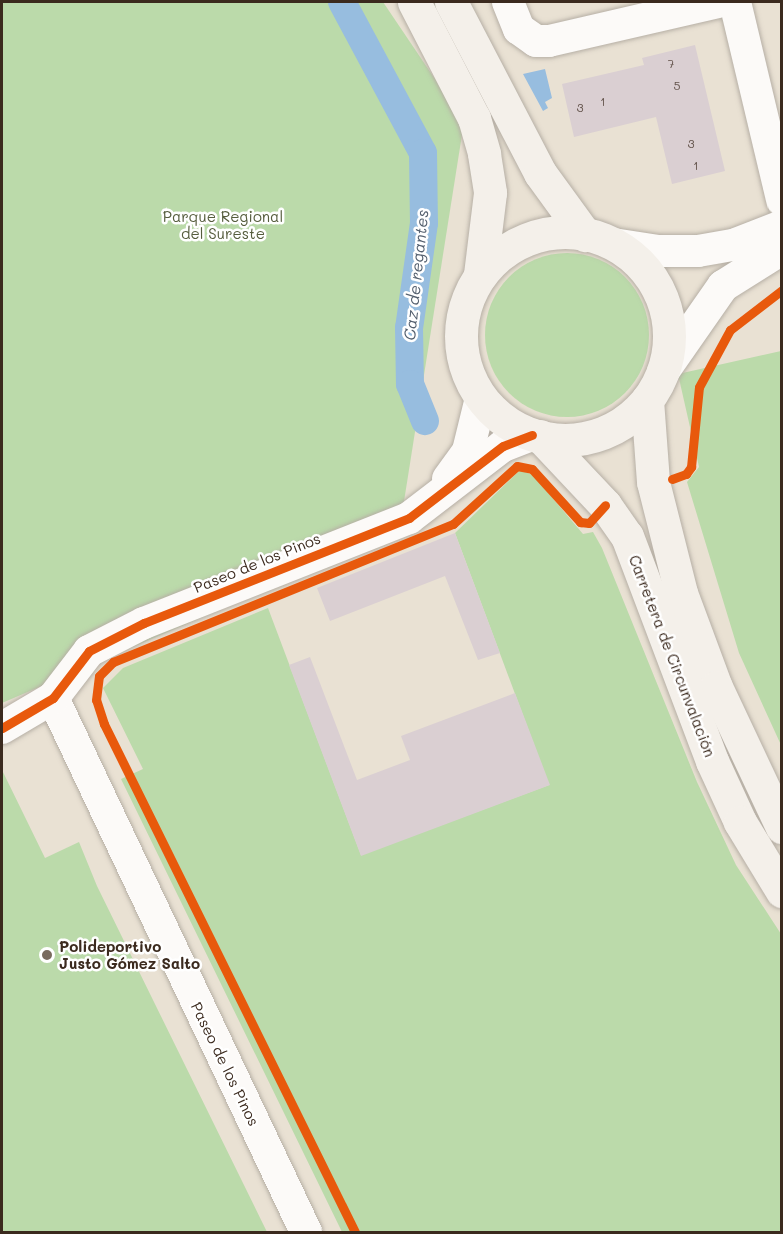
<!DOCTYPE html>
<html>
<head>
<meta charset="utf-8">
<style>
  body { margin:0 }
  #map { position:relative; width:783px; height:1234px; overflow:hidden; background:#e9e1d3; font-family:Mali,sans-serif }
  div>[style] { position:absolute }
  .green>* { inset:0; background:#bbdaaa }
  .round { border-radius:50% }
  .water>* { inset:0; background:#97bddf }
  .canal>* { height:28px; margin:-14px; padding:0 14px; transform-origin:14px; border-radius:14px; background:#97bddf }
  .building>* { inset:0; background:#dacfd2 }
  .roads { filter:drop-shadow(0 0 2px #b6afa5) drop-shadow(0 0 2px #b6afa5) }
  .minor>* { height:32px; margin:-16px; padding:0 16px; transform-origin:16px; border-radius:16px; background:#fcfaf8 }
  .secondary>* { height:33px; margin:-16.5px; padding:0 16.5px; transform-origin:16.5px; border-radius:16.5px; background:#f4f0ea }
  .secondary>.ring { margin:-16.5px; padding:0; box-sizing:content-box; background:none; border:33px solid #f4f0ea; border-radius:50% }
  .cycleway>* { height:9px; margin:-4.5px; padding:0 4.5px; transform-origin:4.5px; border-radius:4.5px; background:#e8590c }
  .dots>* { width:16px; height:16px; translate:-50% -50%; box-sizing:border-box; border:3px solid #fff; border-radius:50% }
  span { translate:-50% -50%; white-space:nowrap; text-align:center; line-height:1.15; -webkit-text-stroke:5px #fff; paint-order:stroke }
  .number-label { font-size:12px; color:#63534b }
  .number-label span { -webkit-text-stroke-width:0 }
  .park-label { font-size:15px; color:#565d3e }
  .street-label { font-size:15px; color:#3b2a1e }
  .poi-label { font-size:15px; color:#3b2a1e; font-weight:700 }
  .left { translate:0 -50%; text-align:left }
  .water-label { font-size:16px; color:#525e6d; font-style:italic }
  .frame { position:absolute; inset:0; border:3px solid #3b2a1e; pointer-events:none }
</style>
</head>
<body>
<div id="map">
  <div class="green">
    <i style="clip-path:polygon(2px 2px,383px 2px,464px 122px,399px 533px,2px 703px)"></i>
    <i class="round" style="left:485px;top:253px;width:164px;height:164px"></i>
    <i style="clip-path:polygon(781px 351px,781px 745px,739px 653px,687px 482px,699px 467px,678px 374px)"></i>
    <i style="clip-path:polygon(520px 470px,533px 475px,583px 534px,593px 532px,602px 548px,697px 782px,736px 865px,781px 934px,781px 1232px,342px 1232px,121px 779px,143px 769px,103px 688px,123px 668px,268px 608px,361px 855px,549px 785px,455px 533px)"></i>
    <i style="clip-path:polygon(2px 770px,45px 858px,79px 842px,97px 886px,267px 1232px,2px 1232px)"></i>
  </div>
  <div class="water">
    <i style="clip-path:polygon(545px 69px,552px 98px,545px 102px,548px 108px,543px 111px,523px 74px)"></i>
  </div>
  <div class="canal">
    <i style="left:342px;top:2px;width:171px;rotate:61.8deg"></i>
    <i style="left:423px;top:153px;width:70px;rotate:89.2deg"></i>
    <i style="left:424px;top:223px;width:106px;rotate:98.1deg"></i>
    <i style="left:409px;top:328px;width:56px;rotate:89deg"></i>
    <i style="left:410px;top:384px;width:40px;rotate:68deg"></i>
  </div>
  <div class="building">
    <i style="clip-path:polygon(695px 45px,725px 171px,672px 184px,656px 117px,574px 137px,562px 84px,644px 65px,642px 58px)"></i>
    <i style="clip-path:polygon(455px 533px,500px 653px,478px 660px,445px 576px,330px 621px,317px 588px)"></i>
    <i style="clip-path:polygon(310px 657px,357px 780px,410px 760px,401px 736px,515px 693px,550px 785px,361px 856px,289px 665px)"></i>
  </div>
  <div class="roads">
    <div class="minor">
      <i style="left:508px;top:2px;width:29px;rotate:68deg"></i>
      <i style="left:519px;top:29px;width:21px;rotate:35deg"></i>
      <i style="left:536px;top:41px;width:13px"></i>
      <i style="left:549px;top:41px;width:173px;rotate:-13deg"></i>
      <i style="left:735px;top:2px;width:204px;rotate:76.6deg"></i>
      <i style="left:613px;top:244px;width:46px;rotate:8.8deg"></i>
      <i style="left:658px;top:251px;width:40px"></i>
      <i style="left:698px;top:251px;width:39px;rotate:-10deg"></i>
      <i style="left:736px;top:244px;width:49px;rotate:-21.4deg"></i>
      <i style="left:663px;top:372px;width:105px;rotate:-55.1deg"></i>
      <i style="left:723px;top:286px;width:70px;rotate:-32.1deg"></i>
      <i style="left:448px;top:479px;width:34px;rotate:-54deg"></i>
      <i style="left:468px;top:451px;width:55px;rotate:-76.2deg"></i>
      <i style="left:53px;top:698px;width:591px;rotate:64.65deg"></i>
      <i style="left:2px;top:728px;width:59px;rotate:-30.5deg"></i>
      <i style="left:53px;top:698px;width:59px;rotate:-52.5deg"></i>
      <i style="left:89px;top:651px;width:62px;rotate:-27deg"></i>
      <i style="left:144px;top:623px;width:285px;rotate:-21.6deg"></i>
      <i style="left:409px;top:518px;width:118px;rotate:-37.5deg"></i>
      <i style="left:503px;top:446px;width:31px;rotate:-21deg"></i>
    </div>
    <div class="secondary">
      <i style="left:414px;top:2px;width:131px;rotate:62.7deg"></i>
      <i style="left:474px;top:118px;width:37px;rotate:74deg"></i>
      <i style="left:484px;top:154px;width:39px;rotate:81deg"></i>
      <i style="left:490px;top:193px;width:83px;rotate:97deg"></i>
      <i style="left:451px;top:2px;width:193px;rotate:62.5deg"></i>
      <i style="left:540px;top:173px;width:77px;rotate:54deg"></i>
      <i class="ring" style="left:461px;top:232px;width:175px;height:175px"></i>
      <i style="left:647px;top:400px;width:82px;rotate:85.8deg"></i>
      <i style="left:653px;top:482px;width:114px;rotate:75.8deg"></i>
      <i style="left:681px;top:593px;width:100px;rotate:69.6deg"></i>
      <i style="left:716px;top:687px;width:155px;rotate:64.8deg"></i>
      <i style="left:540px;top:436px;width:95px;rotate:46.7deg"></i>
      <i style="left:605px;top:505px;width:38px;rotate:55deg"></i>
      <i style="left:627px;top:536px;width:241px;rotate:69.3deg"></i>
      <i style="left:712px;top:761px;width:67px;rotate:65.3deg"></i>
      <i style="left:740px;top:822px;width:81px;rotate:58.7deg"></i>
    </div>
  </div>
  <div class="cycleway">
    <i style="left:672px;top:479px;width:15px;rotate:-20deg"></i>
    <i style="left:686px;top:474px;width:9px;rotate:-54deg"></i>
    <i style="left:691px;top:467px;width:80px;rotate:-84.3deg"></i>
    <i style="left:699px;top:387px;width:65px;rotate:-61.5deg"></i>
    <i style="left:730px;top:330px;width:66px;rotate:-37.6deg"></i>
    <i style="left:2px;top:728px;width:59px;rotate:-30.5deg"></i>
    <i style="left:53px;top:698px;width:59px;rotate:-52.5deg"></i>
    <i style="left:89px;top:651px;width:62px;rotate:-27deg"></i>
    <i style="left:144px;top:623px;width:285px;rotate:-21.6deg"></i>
    <i style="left:409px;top:518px;width:118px;rotate:-37.5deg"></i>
    <i style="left:503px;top:446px;width:31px;rotate:-21deg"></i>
    <i style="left:355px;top:1232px;width:567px;rotate:-116.29deg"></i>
    <i style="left:104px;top:724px;width:25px;rotate:-108deg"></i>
    <i style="left:96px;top:700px;width:24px;rotate:-83deg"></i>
    <i style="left:99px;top:676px;width:20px;rotate:-45deg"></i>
    <i style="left:113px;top:662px;width:367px;rotate:-22.1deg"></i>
    <i style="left:453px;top:524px;width:86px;rotate:-42.2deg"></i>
    <i style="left:517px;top:466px;width:15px;rotate:11deg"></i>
    <i style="left:532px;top:469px;width:72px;rotate:47.8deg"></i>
    <i style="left:580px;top:522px;width:9px;rotate:6deg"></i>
    <i style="left:589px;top:523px;width:24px;rotate:-48deg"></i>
  </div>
  <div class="dots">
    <i style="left:47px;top:955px;background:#786a5d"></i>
  </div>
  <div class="number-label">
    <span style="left:671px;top:64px">7</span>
    <span style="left:677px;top:86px">5</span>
    <span style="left:603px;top:102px">1</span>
    <span style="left:580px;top:108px">3</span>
    <span style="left:691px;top:144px">3</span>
    <span style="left:696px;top:166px">1</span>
  </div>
  <div class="park-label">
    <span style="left:223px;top:225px">Parque Regional<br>del Sureste</span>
  </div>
  <div class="street-label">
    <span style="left:257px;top:563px;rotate:-22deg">Paseo de los Pinos</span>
    <span style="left:672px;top:656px;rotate:69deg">Carretera de Circunvalación</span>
    <span style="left:225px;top:1064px;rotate:64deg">Paseo de los Pinos</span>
  </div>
  <div class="poi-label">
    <span class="left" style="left:59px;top:955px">Polideportivo<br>Justo Gómez Salto</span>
  </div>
  <div class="water-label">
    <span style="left:416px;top:275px;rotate:-84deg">Caz de regantes</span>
  </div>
  <div class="frame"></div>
</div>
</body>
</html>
